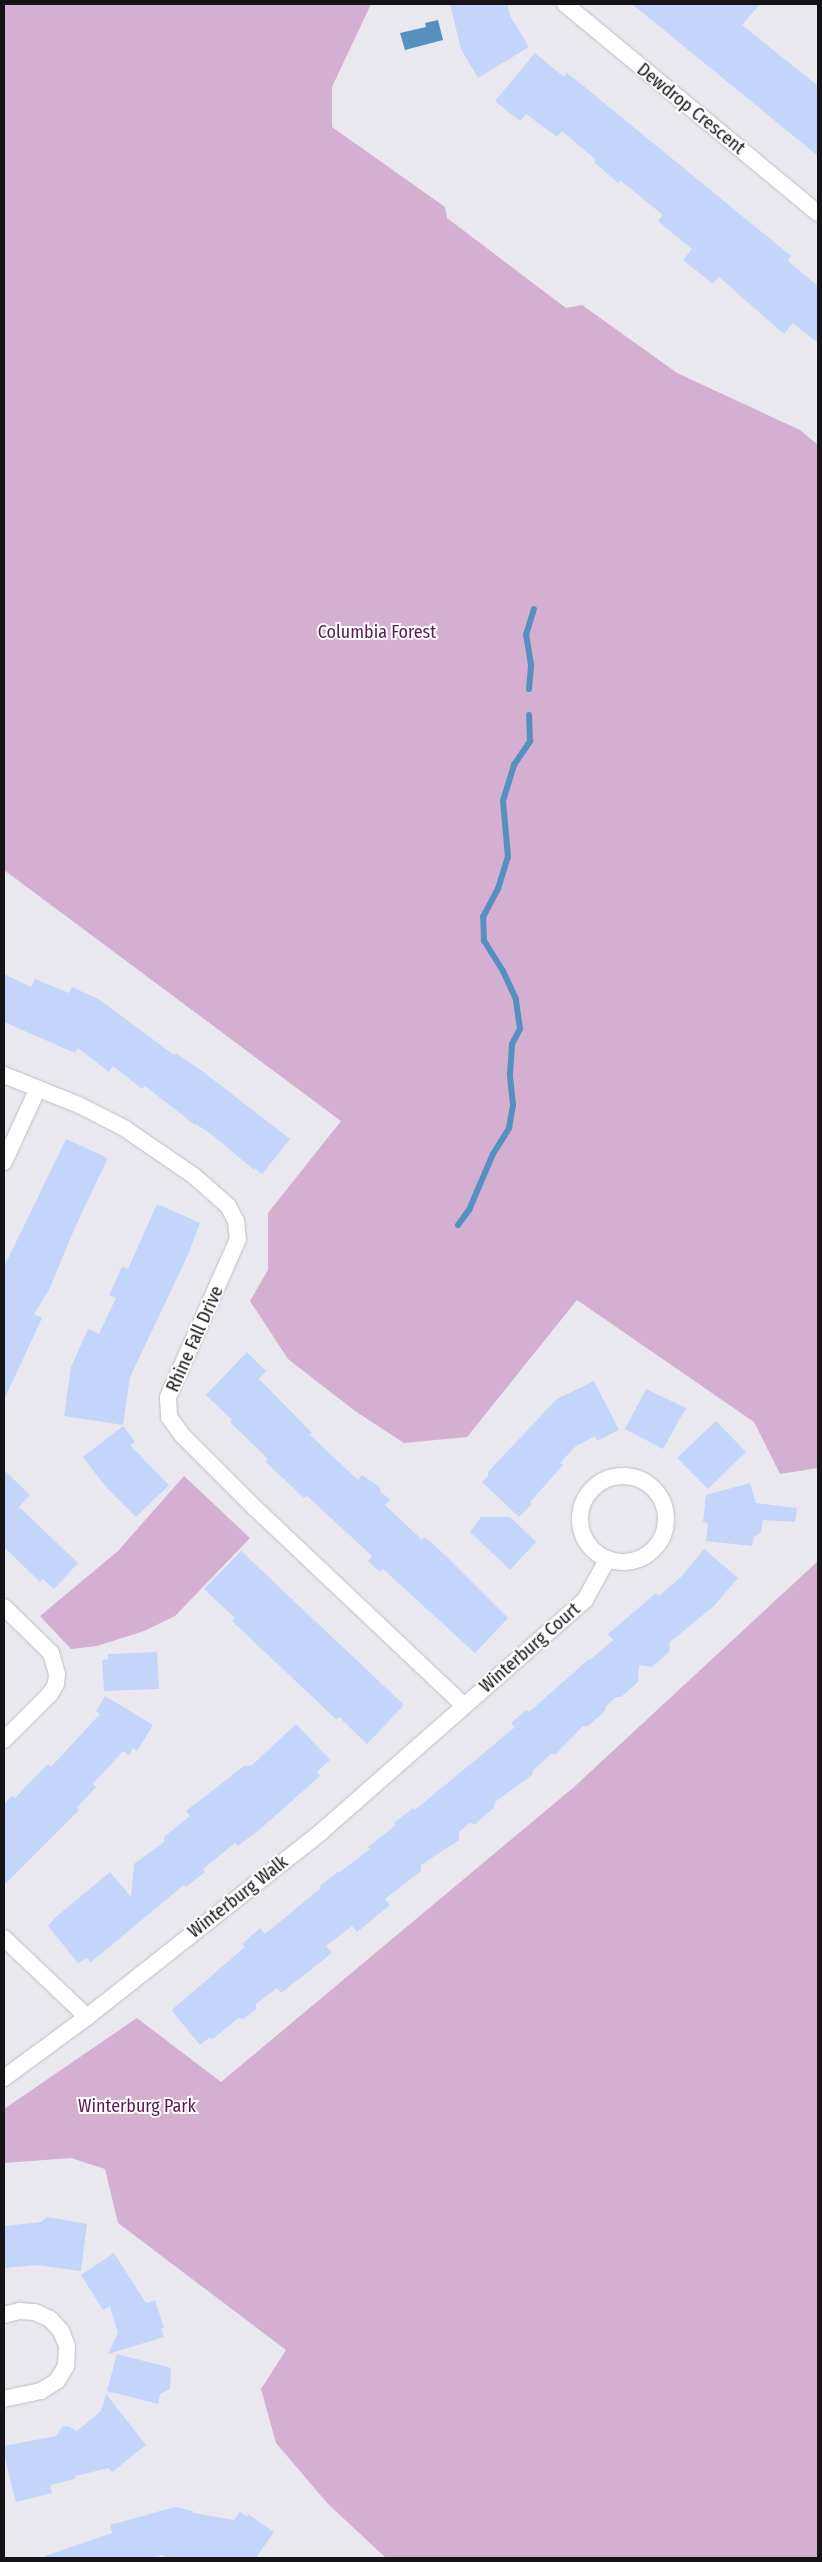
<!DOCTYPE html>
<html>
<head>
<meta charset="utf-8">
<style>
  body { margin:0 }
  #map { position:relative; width:822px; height:2562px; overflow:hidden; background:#e8e8ee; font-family:"Fira Sans Condensed",sans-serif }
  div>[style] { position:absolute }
  .green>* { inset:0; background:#d5afd1 }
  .water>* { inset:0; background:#5590bf }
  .stream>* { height:6px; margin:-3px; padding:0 3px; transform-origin:3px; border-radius:3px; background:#5590bf }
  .building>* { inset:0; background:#c3d5fb }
  .roads { filter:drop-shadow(0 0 1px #bdbdc3) drop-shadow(0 0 1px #bdbdc3) }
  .minor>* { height:16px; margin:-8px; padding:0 8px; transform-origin:8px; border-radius:8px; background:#fff }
  .minor>.ring { margin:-8px; padding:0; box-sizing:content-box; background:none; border:16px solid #fff; border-radius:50% }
  span { translate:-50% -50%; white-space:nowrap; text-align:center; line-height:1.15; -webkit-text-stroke:4px #fff; paint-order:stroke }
  .street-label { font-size:18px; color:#151517 }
  .park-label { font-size:18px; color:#5a1857 }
  .frame { position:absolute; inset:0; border:5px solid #151517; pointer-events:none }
</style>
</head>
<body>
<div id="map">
  <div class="green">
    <i style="clip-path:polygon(4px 4px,371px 4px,332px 87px,332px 127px,445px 207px,447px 218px,566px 308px,582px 305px,677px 373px,800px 430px,818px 445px,818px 1468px,780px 1474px,754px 1422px,577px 1300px,467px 1437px,404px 1443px,355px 1411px,288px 1359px,250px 1301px,268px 1270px,268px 1213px,341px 1121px,4px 870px)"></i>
    <i style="clip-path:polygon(184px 1476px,250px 1538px,175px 1616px,144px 1631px,97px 1646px,71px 1649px,40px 1616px,118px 1551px)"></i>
    <i style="clip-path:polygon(818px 1561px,818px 2558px,386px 2558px,328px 2504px,276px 2443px,261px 2389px,286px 2350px,118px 2223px,105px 2169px,71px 2158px,4px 2163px,4px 2109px,137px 2018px,221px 2082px,574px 1787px)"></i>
  </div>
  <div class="water">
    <i style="clip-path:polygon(438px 20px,443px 40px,405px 50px,400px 33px,426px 27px,425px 23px)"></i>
  </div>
  <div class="stream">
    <i style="left:529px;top:689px;width:24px;rotate:-85deg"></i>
    <i style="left:531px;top:665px;width:30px;rotate:-99deg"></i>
    <i style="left:526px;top:635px;width:27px;rotate:-73deg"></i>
    <i style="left:458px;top:1225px;width:19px;rotate:-54deg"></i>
    <i style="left:469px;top:1210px;width:61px;rotate:-66.8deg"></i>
    <i style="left:493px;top:1154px;width:31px;rotate:-58deg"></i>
    <i style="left:509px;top:1128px;width:23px;rotate:-80deg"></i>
    <i style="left:513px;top:1105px;width:31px;rotate:-96deg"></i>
    <i style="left:510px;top:1074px;width:30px;rotate:-86deg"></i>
    <i style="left:512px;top:1044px;width:17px;rotate:-62deg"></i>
    <i style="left:520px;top:1029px;width:30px;rotate:-98deg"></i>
    <i style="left:516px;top:999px;width:31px;rotate:-115deg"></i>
    <i style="left:503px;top:971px;width:36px;rotate:-122deg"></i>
    <i style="left:484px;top:941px;width:24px;rotate:-92deg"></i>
    <i style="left:483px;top:917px;width:32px;rotate:-62deg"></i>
    <i style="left:498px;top:889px;width:34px;rotate:-73deg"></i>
    <i style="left:508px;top:857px;width:56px;rotate:-95.1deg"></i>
    <i style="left:503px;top:801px;width:38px;rotate:-73deg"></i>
    <i style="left:514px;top:765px;width:29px;rotate:-56deg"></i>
    <i style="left:530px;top:741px;width:26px;rotate:-92deg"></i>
  </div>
  <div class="building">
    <i style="clip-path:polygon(450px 4px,507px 4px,510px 16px,529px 47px,478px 78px,461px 49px)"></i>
    <i style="clip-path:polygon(632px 4px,760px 4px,742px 25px,818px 86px,818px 156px)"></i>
    <i style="clip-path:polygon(535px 53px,564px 77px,567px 73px,581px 84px,791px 256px,788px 261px,818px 286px,818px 343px,793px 323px,784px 334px,719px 277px,713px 284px,683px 260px,692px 249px,658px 221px,663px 215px,620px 180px,618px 183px,594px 162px,596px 160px,562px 131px,557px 137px,526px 114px,520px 121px,495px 101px)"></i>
    <i style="clip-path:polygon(4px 974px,31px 987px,35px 979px,69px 993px,72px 987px,100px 1000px,174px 1055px,176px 1053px,206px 1074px,290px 1139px,262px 1174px,255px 1168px,254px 1170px,215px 1137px,196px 1124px,195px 1125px,145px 1086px,142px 1089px,113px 1066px,109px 1072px,78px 1048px,75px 1053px,4px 1022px)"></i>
    <i style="clip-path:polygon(66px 1139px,108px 1158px,76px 1225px,49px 1290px,34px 1314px,42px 1318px,4px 1400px,4px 1267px)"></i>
    <i style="clip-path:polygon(157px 1204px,200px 1223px,187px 1257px,130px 1377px,123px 1425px,64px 1416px,71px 1367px,88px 1329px,99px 1334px,116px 1298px,109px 1295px,122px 1267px,128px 1269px)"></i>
    <i style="clip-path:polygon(247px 1352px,266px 1371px,259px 1379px,312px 1433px,310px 1435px,358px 1480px,362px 1475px,380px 1487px,380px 1491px,390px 1500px,385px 1505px,422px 1540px,425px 1537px,446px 1556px,508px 1618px,475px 1653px,383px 1569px,380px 1572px,368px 1561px,372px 1556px,307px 1496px,304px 1498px,266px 1462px,268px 1459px,230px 1422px,232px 1420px,206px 1395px)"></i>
    <i style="clip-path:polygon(594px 1381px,619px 1430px,597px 1441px,595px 1436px,576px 1446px,560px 1463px,563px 1465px,530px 1502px,532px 1504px,519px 1517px,482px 1482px,488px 1476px,488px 1472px,557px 1399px)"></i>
    <i style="clip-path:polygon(646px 1389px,686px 1408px,663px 1449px,625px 1429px)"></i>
    <i style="clip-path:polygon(716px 1421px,746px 1452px,708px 1489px,677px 1458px)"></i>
    <i style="clip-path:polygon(123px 1426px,135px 1442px,130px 1445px,169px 1485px,136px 1517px,106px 1487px,83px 1457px)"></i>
    <i style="clip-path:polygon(4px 1470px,30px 1495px,19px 1507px,78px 1563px,54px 1589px,43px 1579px,40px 1582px,4px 1547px)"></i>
    <i style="clip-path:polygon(750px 1483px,756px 1503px,797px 1508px,795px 1522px,763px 1520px,761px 1532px,754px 1537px,752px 1546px,706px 1541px,708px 1523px,703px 1522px,706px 1495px)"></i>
    <i style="clip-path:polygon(481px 1517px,510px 1517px,536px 1542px,510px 1570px,470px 1532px)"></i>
    <i style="clip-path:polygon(704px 1549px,738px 1578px,714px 1606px,670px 1642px,669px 1652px,652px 1667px,639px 1665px,638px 1682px,621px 1697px,616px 1697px,606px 1706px,605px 1711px,588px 1726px,583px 1726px,556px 1754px,551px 1754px,533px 1770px,532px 1775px,495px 1802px,494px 1808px,475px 1824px,470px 1823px,459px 1832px,459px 1840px,421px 1865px,421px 1871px,385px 1899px,390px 1905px,357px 1932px,352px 1926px,326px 1946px,332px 1953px,281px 1993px,277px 1988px,256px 2004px,256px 2009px,244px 2019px,238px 2018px,213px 2039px,209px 2038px,200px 2045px,172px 2011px,174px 2008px,245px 1947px,242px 1944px,260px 1928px,265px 1934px,321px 1888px,320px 1886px,339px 1871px,340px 1872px,370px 1849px,368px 1847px,396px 1825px,394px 1823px,413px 1808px,415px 1810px,515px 1727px,511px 1723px,526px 1710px,529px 1712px,589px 1659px,590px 1660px,613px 1640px,608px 1634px,656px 1593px,659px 1596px,681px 1577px)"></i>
    <i style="clip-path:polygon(241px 1551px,404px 1705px,367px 1744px,339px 1717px,337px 1720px,232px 1621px,235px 1618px,204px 1589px)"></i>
    <i style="clip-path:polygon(157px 1652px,159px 1689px,104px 1691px,102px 1660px,108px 1659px,108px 1654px)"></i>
    <i style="clip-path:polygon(105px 1696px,153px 1725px,137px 1751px,133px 1748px,129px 1755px,123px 1751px,93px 1784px,96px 1787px,77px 1808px,79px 1810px,4px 1885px,4px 1804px,12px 1796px,15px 1798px,48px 1764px,51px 1767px,100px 1714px,96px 1711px)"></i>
    <i style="clip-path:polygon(296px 1724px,330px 1760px,317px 1772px,320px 1776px,259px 1830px,238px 1846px,235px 1843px,203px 1869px,205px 1872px,186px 1887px,184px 1885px,91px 1962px,87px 1958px,78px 1963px,48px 1926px,56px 1917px,110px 1872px,131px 1897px,134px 1864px,164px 1842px,164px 1837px,190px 1816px,186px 1811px,244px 1766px,251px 1766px)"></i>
    <i style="clip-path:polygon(47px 2217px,87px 2224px,81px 2271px,36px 2265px,4px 2268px,4px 2226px,41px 2222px)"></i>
    <i style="clip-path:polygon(114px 2253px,146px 2303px,155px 2300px,164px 2328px,161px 2329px,164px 2337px,108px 2354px,118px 2333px,110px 2306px,103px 2310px,81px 2275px)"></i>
    <i style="clip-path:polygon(117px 2354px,171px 2368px,170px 2389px,160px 2394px,158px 2404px,107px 2391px)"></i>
    <i style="clip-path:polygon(106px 2394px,146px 2445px,112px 2472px,109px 2468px,75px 2476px,75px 2479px,50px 2485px,52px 2493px,16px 2502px,4px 2454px,4px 2446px,56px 2436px,62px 2427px,68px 2426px,77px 2431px,101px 2411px)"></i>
    <i style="clip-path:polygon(175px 2507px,193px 2511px,193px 2513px,234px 2520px,240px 2512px,247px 2517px,248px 2514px,274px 2532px,256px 2558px,165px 2558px,163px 2555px,151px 2558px,46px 2558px,45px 2556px,112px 2533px,110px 2525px)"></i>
  </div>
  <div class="roads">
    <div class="minor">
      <i style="left:565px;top:4px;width:328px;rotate:39.6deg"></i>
      <i style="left:4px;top:1075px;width:81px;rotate:21.8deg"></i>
      <i style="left:79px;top:1105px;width:51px;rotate:27.1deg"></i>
      <i style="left:124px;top:1128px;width:85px;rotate:34.4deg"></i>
      <i style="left:194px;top:1176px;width:45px;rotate:41.4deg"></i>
      <i style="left:228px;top:1206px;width:17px;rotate:62deg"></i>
      <i style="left:236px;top:1221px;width:18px;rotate:84deg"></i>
      <i style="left:238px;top:1239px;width:173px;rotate:113.9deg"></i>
      <i style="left:168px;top:1397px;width:20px;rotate:87deg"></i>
      <i style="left:169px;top:1417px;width:22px;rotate:54deg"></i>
      <i style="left:182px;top:1435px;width:103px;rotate:45deg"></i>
      <i style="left:255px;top:1508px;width:286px;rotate:43.4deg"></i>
      <i style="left:4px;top:1162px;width:81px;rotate:-65.3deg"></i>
      <i class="ring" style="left:580px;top:1476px;width:70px;height:70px"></i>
      <i style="left:4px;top:1607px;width:66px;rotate:44.4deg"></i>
      <i style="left:51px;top:1653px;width:22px;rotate:74deg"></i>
      <i style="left:57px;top:1674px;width:10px;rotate:96deg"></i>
      <i style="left:56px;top:1684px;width:12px;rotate:121deg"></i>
      <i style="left:50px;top:1694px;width:65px;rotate:135deg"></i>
      <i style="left:4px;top:1938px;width:115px;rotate:43.6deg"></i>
      <i style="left:4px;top:2078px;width:103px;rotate:-36.3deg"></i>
      <i style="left:87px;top:2017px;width:298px;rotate:-38.3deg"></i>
      <i style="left:321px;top:1832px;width:351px;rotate:-41.3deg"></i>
      <i style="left:585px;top:1600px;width:46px;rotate:-61.2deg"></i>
      <i style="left:4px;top:2315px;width:16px;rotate:-15deg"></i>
      <i style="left:19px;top:2311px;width:16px;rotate:4deg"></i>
      <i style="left:35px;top:2312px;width:17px;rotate:25deg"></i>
      <i style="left:50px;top:2319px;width:16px;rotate:47deg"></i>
      <i style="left:61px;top:2331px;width:16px;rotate:68deg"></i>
      <i style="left:67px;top:2346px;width:20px;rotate:93deg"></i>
      <i style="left:66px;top:2366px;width:17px;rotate:121deg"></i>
      <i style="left:57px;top:2381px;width:19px;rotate:148deg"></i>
      <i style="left:41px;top:2391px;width:38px;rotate:168deg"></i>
    </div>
  </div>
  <div class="street-label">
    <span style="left:691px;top:109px;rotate:39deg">Dewdrop Crescent</span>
    <span style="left:195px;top:1339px;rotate:-66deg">Rhine Fall Drive</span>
    <span style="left:530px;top:1648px;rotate:-41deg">Winterburg Court</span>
    <span style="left:238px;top:1897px;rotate:-38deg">Winterburg Walk</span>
  </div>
  <div class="park-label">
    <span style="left:377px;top:632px">Columbia Forest</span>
    <span style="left:137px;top:2106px">Winterburg Park</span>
  </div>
  <div class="frame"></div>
</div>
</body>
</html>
